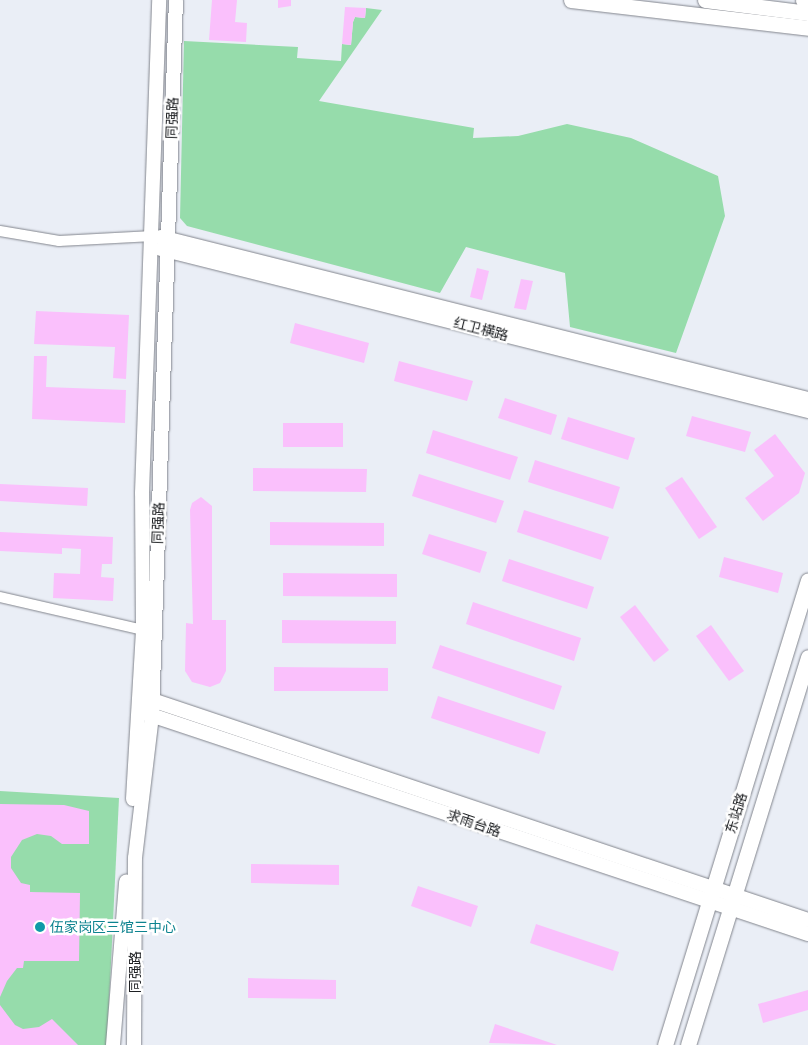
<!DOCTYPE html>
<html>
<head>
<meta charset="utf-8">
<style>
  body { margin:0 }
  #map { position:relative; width:808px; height:1045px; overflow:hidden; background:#eaeef6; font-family:Helvetica,"Noto Sans SC",sans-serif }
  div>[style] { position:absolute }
  .green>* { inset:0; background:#96dcab }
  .building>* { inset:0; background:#fac0fc }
  .roads { filter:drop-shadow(0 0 1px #82858d) drop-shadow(0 0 1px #82858d) }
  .street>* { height:10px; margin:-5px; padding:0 5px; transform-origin:5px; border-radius:5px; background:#fff }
  .secondary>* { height:14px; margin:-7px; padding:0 7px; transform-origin:7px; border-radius:7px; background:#fff }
  .primary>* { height:15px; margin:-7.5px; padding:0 7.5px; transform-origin:7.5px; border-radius:7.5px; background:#fff }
  .dots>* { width:14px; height:14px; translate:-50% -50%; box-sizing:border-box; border:2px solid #fff; border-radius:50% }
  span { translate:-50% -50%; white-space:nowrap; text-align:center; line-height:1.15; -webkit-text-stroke:5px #fff; paint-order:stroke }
  .street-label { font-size:14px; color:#1e2023 }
  .culture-label { font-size:14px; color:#0d838f }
  .left { translate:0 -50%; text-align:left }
</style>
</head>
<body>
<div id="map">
  <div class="green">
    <i style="clip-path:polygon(366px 8px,382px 10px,319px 101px,474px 128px,473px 138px,518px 136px,567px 124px,631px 138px,718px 176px,725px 216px,676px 353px,570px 327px,565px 273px,466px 247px,440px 293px,187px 226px,180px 218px,184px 41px,298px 47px,297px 58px,341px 61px,342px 44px,351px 45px,353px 22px,355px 17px,365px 18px)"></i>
    <i style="clip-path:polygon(0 791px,119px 798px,107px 1045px,0 1045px)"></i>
  </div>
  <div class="building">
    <i style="clip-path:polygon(212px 0,237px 0,235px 22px,247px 23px,246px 42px,209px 40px)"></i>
    <i style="clip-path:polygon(278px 0,291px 0,291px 6px,278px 8px)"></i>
    <i style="clip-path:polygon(345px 7px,366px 8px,365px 18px,355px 17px,353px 22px,351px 45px,342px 44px)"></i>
    <i style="clip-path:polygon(477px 268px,489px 271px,482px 300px,470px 297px)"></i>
    <i style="clip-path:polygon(521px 279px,533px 281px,526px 310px,514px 308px)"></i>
    <i style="clip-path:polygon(36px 311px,129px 315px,126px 379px,113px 378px,115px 347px,34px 344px)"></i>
    <i style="clip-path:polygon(295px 323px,369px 343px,364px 363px,290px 343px)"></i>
    <i style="clip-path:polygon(34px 356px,47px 356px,46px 387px,126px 390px,125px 423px,32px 419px)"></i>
    <i style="clip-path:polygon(399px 361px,473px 381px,467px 401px,394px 381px)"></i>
    <i style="clip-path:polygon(505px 398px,557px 415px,551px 435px,498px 418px)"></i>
    <i style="clip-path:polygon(692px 416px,751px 432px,745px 452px,686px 436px)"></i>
    <i style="clip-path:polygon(568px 417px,635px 438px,628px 460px,561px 439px)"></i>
    <i style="clip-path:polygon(283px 423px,343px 423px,343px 447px,283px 447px)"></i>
    <i style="clip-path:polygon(433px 430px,518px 457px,510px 480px,426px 453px)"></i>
    <i style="clip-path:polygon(775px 434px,805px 473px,799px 493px,763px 521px,745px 498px,774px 476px,754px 450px)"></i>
    <i style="clip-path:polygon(535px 460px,620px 487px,613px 509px,528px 482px)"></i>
    <i style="clip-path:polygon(253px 468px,367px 469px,366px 492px,253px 491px)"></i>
    <i style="clip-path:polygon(419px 474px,504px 501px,496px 523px,412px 496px)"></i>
    <i style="clip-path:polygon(682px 477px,717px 527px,699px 539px,665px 488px)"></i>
    <i style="clip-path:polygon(0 484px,88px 488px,87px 506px,0 501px)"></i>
    <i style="clip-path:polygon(201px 497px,212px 506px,212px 620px,226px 620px,226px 671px,220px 683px,210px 687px,192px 682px,185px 671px,186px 623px,193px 624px,190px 510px,192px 503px)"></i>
    <i style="clip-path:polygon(524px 510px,609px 537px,601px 560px,517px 532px)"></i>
    <i style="clip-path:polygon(270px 522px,384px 523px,384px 546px,270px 545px)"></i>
    <i style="clip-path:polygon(0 532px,113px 537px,112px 564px,102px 564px,101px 577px,114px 578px,113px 601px,53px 598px,54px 573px,80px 574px,81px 549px,62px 548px,62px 554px,0 551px)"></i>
    <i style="clip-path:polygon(429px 534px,487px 552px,480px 573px,422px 554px)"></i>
    <i style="clip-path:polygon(724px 557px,783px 573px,778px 593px,719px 577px)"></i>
    <i style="clip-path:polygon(509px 559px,594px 587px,587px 609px,502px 581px)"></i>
    <i style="clip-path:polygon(283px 573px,397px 574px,397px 597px,283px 596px)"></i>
    <i style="clip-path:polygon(473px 602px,581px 638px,574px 661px,466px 624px)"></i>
    <i style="clip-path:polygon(635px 605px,669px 650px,654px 662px,620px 617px)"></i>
    <i style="clip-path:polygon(282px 620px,396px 621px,396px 644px,282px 643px)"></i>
    <i style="clip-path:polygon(711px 625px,744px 671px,729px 681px,696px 636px)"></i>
    <i style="clip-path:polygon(440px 645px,562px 686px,554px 710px,432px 668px)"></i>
    <i style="clip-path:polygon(274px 667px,388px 668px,388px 691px,274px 691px)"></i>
    <i style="clip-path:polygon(438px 696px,546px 732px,539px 754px,431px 718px)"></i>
    <i style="clip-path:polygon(0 804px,64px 805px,89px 811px,89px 844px,62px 844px,51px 836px,37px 834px,22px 840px,11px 857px,11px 868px,21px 883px,30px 885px,30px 892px,80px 893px,79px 961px,24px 961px,23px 968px,17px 968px,7px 981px,0 997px)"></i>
    <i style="clip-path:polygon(251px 864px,339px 865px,339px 885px,251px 883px)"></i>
    <i style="clip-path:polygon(418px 886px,478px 906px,471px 927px,411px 906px)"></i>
    <i style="clip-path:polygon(536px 924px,619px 952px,613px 971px,530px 943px)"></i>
    <i style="clip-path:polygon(248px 978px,336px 980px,336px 999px,248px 998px)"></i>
    <i style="clip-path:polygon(808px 990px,808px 1010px,763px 1023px,758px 1004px)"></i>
    <i style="clip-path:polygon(0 1005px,15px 1025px,23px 1029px,39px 1027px,52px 1019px,78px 1045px,0 1045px)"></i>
    <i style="clip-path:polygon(495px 1024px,557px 1045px,489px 1043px)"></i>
  </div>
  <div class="roads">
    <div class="street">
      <i style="left:0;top:231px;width:60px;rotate:9.6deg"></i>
      <i style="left:59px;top:241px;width:94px;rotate:-3deg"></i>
      <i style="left:0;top:597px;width:147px;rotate:13deg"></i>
    </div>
    <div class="secondary">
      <i style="left:161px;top:237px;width:667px;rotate:14.06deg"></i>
      <i style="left:161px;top:249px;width:667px;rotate:14.06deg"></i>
      <i style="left:146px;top:698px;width:698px;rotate:18.54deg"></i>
      <i style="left:145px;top:713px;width:699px;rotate:18.43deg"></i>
      <i style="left:133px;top:799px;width:169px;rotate:-86.6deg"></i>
      <i style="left:143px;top:630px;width:137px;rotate:-90.4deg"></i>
      <i style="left:142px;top:493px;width:493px;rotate:-88deg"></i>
      <i style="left:113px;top:1045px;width:164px;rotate:-85.4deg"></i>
      <i style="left:134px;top:1045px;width:187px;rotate:-89.7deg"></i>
      <i style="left:135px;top:858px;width:144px;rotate:-83.2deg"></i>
      <i style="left:152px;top:715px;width:715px;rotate:-88.08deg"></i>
    </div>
    <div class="primary">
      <i style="left:571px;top:0;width:239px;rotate:6.7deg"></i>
      <i style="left:705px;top:0;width:104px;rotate:7.2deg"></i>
      <i style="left:803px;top:0;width:5px;rotate:11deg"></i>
      <i style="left:665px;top:1045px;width:486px;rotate:-72.9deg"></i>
      <i style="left:688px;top:1045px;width:406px;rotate:-72.8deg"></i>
    </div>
  </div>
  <div class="dots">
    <i style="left:40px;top:927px;background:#0f9aa8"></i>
  </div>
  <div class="street-label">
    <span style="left:172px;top:118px;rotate:-88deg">同强路</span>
    <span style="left:481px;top:329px;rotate:14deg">红卫横路</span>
    <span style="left:158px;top:523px;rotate:-88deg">同强路</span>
    <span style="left:736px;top:813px;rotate:-73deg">东站路</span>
    <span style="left:474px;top:823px;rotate:19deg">求雨台路</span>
    <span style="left:135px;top:972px;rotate:-90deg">同强路</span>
  </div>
  <div class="culture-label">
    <span class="left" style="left:50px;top:927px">伍家岗区三馆三中心</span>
  </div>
</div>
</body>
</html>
